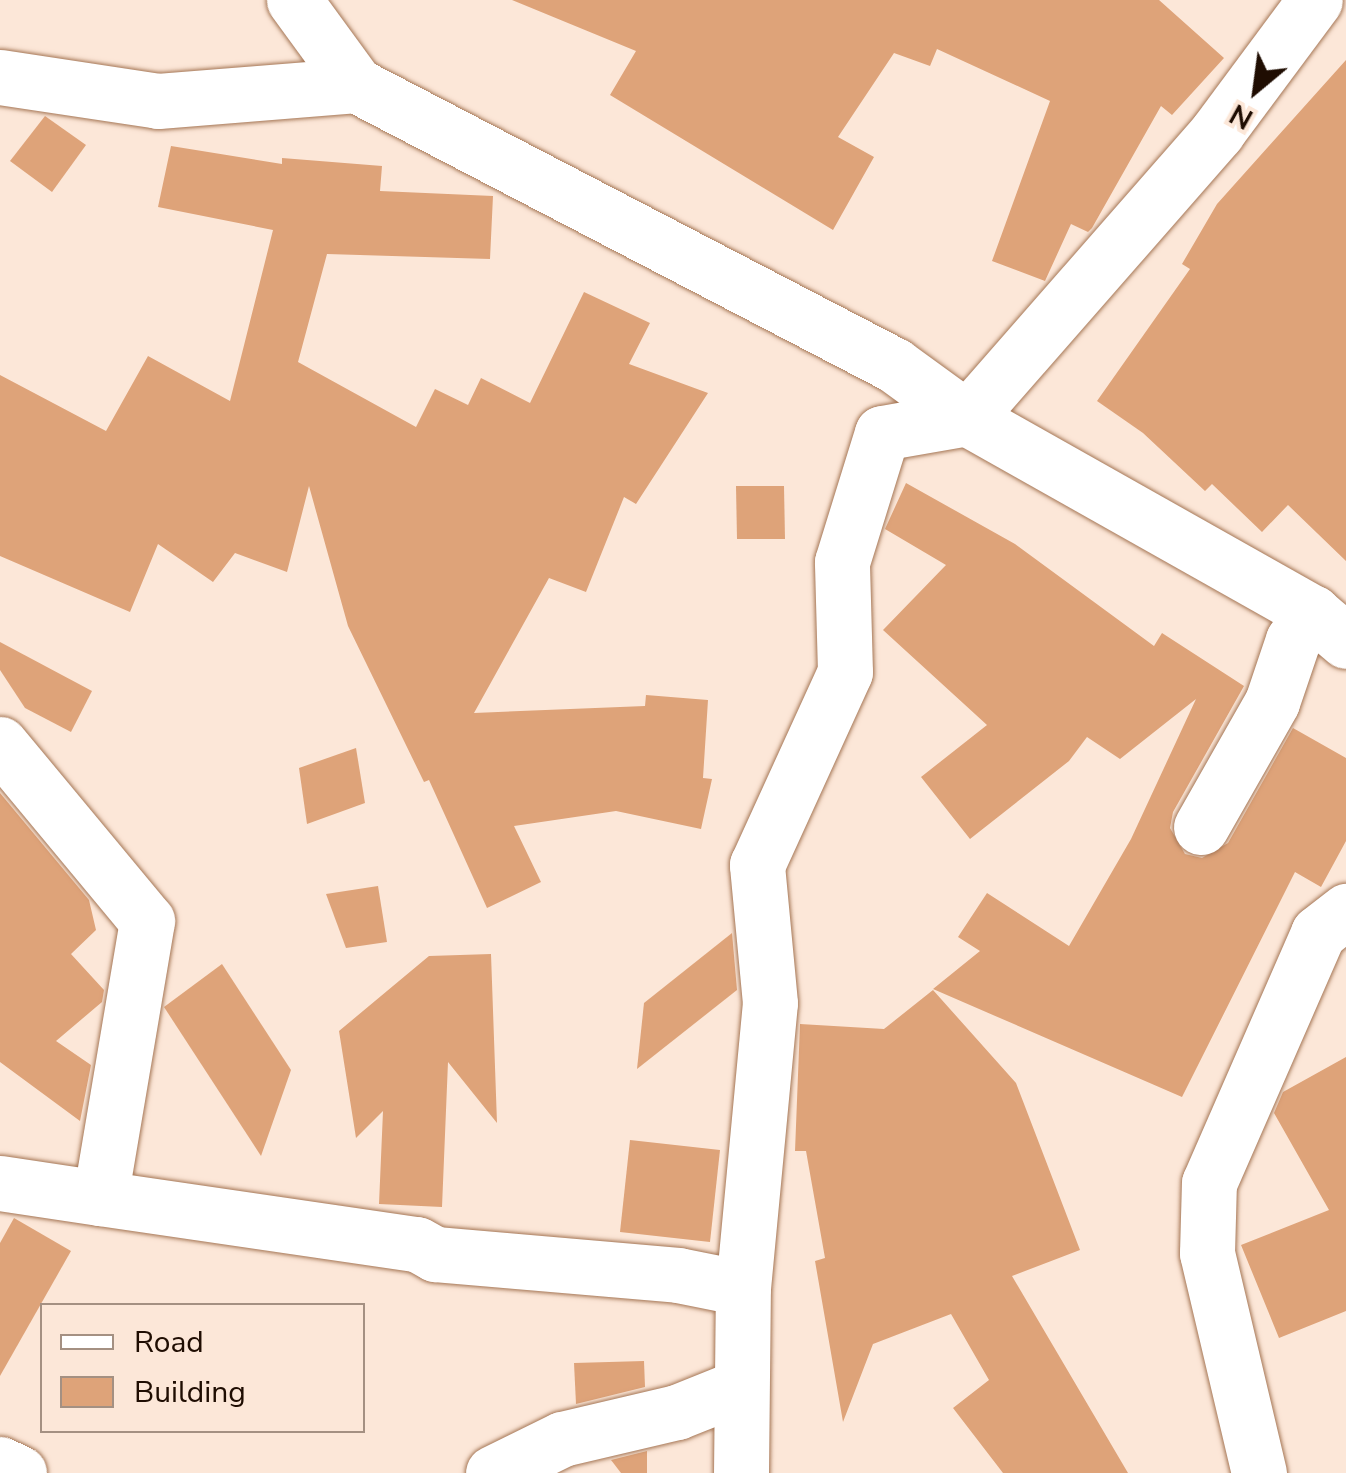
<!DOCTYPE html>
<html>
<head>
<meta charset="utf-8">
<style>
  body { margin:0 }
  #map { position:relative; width:1346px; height:1473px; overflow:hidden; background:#fce7d8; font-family:"Nunito Sans",sans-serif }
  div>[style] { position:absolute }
  .building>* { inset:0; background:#dea379 }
  .roads { filter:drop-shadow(0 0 2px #a57655) drop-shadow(0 0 2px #a57655) }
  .minor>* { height:55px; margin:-27.5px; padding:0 27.5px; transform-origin:27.5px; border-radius:27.5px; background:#fff }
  span { translate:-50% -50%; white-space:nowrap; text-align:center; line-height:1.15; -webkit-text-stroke:10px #fce7d8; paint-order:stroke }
  .legend { position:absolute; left:40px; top:1303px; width:325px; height:130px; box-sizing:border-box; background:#fce7d8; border:2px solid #a49082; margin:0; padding:12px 18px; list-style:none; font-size:30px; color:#1f0d02 }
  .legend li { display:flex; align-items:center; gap:20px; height:50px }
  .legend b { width:50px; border:2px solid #a49082 }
  .north { position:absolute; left:1206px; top:40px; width:100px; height:100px; -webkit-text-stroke:8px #fce7d8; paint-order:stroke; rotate:209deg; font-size:28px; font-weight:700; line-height:40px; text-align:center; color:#1f0d02 }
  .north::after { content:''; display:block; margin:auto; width:35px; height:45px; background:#1f0d02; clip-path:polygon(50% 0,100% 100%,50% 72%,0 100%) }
</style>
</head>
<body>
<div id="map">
  <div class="building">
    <i style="clip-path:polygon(512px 0,1159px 0,1224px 58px,1172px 115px,1161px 106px,1092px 228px,1088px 232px,1071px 224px,1045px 281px,992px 261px,1050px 101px,937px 49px,930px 66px,894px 53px,838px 137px,874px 157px,833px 230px,610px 95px,636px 51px)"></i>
    <i style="clip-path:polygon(1346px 60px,1346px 561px,1288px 505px,1262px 532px,1212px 484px,1205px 491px,1143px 433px,1097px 401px,1190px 269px,1182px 264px,1217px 204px)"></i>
    <i style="clip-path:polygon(45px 116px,86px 145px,52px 192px,10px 161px)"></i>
    <i style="clip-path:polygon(171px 146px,282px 164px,282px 158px,382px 166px,380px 191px,493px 196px,490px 259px,327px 254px,298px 362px,416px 427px,435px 389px,468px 405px,481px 378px,530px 403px,584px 292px,650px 323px,629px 364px,708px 393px,636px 504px,624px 497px,586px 592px,549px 578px,474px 713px,645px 706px,646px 695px,708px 700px,703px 778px,712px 779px,701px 829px,616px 811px,514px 826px,541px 882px,487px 908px,429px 780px,424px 782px,348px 626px,309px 486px,287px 572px,235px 553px,213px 582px,158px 544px,130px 612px,0 556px,0 375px,106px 431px,148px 356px,230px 401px,273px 230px,158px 207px)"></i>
    <i style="clip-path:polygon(906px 483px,1015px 544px,1154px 646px,1162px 633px,1244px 686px,1173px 812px,1170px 828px,1185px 854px,1202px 858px,1228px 843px,1293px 728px,1346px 758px,1346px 841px,1321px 887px,1295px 872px,1182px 1097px,933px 989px,980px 951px,958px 937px,987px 893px,1069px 946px,1131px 839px,1196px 699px,1120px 759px,1087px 737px,1069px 761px,970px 839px,921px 777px,987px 725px,883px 630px,946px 565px,885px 529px)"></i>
    <i style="clip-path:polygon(736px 486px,784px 486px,785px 539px,737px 539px)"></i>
    <i style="clip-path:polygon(0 642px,92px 691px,71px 732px,25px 708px,0 670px)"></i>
    <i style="clip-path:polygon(356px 748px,365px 803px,307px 824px,299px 768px)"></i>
    <i style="clip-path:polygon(0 793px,89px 900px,96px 930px,71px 954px,104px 990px,102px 1002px,56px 1041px,91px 1065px,80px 1121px,0 1062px)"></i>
    <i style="clip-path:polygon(378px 886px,387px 942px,346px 948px,326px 894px)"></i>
    <i style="clip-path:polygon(732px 933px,737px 990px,637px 1069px,644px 1003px)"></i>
    <i style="clip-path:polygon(491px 954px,497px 1123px,448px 1062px,442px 1207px,379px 1204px,383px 1111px,356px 1138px,339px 1031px,429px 956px)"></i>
    <i style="clip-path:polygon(222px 964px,291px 1070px,261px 1156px,164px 1007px)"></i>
    <i style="clip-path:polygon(933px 990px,1016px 1083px,1080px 1250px,1012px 1276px,1128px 1473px,1003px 1473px,953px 1408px,989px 1380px,951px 1314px,873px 1344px,843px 1422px,815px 1261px,825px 1258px,806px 1151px,795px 1151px,800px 1024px,884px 1029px)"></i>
    <i style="clip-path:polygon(1346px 1057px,1346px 1311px,1279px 1338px,1241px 1245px,1329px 1210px,1274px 1113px,1283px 1092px)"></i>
    <i style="clip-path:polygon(630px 1140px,720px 1150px,710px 1242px,620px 1232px)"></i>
    <i style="clip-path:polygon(14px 1218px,71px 1251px,0 1376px,0 1243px)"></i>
    <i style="clip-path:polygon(644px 1361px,645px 1387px,576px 1404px,574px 1363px)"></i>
    <i style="clip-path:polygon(647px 1451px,647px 1473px,621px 1473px,611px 1460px)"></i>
  </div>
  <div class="roads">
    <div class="minor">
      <i style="left:294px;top:0;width:105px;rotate:53.9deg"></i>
      <i style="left:356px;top:85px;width:607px;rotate:27.49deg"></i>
      <i style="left:894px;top:365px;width:90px;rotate:36deg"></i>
      <i style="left:967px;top:418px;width:397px;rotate:29.4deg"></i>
      <i style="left:1313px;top:613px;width:43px;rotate:40.3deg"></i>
      <i style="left:0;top:77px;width:160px;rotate:8.6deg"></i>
      <i style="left:158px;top:101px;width:199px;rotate:-4.6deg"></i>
      <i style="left:0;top:744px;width:230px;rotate:50.3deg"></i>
      <i style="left:147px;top:921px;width:281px;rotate:99.6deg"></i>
      <i style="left:100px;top:1198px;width:320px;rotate:8.3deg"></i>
      <i style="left:417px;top:1244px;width:21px;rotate:29deg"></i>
      <i style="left:435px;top:1254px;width:244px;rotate:4.9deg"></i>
      <i style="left:678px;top:1275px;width:66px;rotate:11.3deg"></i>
      <i style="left:1201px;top:827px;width:144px;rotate:-60.4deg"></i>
      <i style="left:1272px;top:702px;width:65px;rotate:-71.3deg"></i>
      <i style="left:1293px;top:640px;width:34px;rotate:-53deg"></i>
      <i style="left:0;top:1183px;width:101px;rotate:8.5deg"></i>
      <i style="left:0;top:1464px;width:21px;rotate:25deg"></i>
      <i style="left:493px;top:1473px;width:77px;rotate:-26.2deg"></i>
      <i style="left:562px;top:1439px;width:118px;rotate:-13.2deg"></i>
      <i style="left:677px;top:1412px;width:65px;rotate:-21.8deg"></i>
      <i style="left:741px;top:1473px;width:185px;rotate:-89.4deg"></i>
      <i style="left:743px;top:1288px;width:286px;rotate:-84.6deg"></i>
      <i style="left:770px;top:1003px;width:139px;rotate:-95.4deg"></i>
      <i style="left:757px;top:865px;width:212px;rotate:-65.5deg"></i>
      <i style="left:845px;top:672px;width:110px;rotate:-91.6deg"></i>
      <i style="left:842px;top:562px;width:135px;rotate:-72.8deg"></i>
      <i style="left:882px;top:433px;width:86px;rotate:-10deg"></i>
      <i style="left:967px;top:418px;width:380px;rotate:-48.8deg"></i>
      <i style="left:1217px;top:132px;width:164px;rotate:-53.4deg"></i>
      <i style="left:1259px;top:1473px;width:226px;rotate:-103.3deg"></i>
      <i style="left:1207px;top:1253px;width:70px;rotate:-88.4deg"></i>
      <i style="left:1209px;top:1183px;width:273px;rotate:-66.4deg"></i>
      <i style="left:1318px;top:933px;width:36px;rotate:-38deg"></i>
    </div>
  </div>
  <ul class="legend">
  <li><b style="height:12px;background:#fff"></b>Road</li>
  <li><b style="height:28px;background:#dea379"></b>Building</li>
  </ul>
  <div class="north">N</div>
</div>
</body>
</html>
